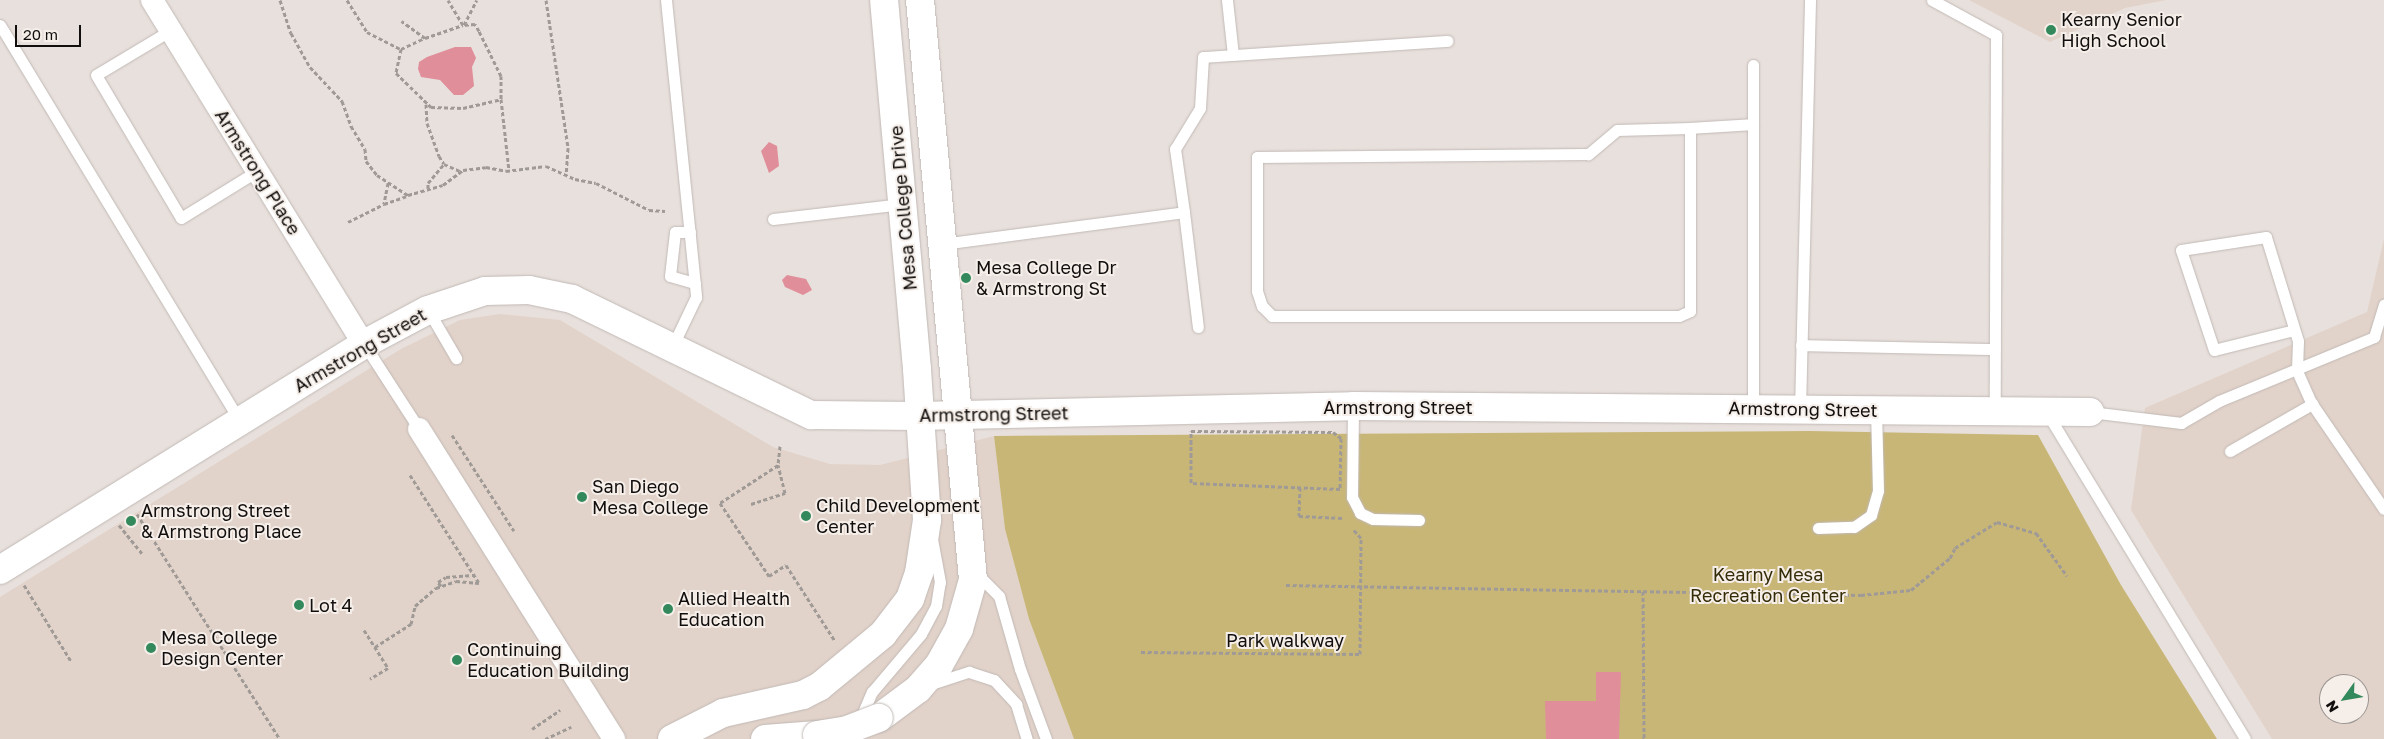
<!DOCTYPE html>
<html>
<head>
<meta charset="utf-8">
<style>
  body { margin:0 }
  #map { position:relative; width:2384px; height:739px; overflow:hidden; background:#e8e0dc; font-family:"Golos Text",sans-serif }
  div>[style] { position:absolute }
  .built>* { inset:0; background:#e2d3ca }
  .green>* { inset:0; background:#c8b677 }
  .water>* { inset:0; background:#e08e99 }
  .path>* { height:3px; margin-top:-1.5px; transform-origin:0; background:repeating-linear-gradient(90deg,#a09a97 0 4px,transparent 0 6.5px) }
  .roads { filter:drop-shadow(0 0 1px #c1b9b5) drop-shadow(0 0 1px #c1b9b5) }
  .service>* { height:11px; margin:-5.5px; padding:0 5.5px; transform-origin:5.5px; border-radius:5.5px; background:#fff }
  .minor>* { height:22px; margin:-11px; padding:0 11px; transform-origin:11px; border-radius:11px; background:#fff }
  .tertiary>* { height:28px; margin:-14px; padding:0 14px; transform-origin:14px; border-radius:14px; background:#fff }
  .bridges { filter:drop-shadow(0 0 1px #c1b9b5) drop-shadow(0 0 1px #c1b9b5) }
  .tertiary-bridge>* { height:28px; margin:-14px; padding:0 14px; transform-origin:14px; border-radius:14px; background:#fff }
  .dots>* { width:14px; height:14px; translate:-50% -50%; box-sizing:border-box; border:2px solid #f5eee9; border-radius:50% }
  span { translate:-50% -50%; white-space:nowrap; text-align:center; line-height:1.15; -webkit-text-stroke:4px #f5eee9; paint-order:stroke }
  .poi-label { font-size:18px; color:#110e0d }
  .left { translate:0 -50%; text-align:left }
  .street-label { font-size:18px; color:#110e0d }
  .park-label { font-size:18px; color:#342b07 }
  .north { position:absolute; left:2319px; top:674px; width:50px; height:50px; box-sizing:border-box; background:#f5eee9; border:1px solid #9a9491; border-radius:50%; rotate:238deg; font-size:14px; font-weight:700; line-height:20px; text-align:center; color:#110e0d }
  .north::after { content:''; display:block; margin:auto; width:18px; height:22px; background:#33895c; clip-path:polygon(50% 0,100% 100%,50% 72%,0 100%) }
  .scale { position:absolute; left:15px; top:25px; width:66px; height:22px; box-sizing:border-box; border:2px solid #110e0d; border-top:0; padding-left:6px; font-size:15px; line-height:18px; white-space:nowrap; color:#110e0d; -webkit-text-stroke:4px #f5eee9; paint-order:stroke }
</style>
</head>
<body>
<div id="map">
  <div class="built">
    <i style="clip-path:polygon(1969px 0,2166px 0,2125px 8px,2050px 42px)"></i>
    <i style="clip-path:polygon(evenodd,2384px 239px,2384px 739px,2272px 739px,2131px 510px,2145px 408px,2367px 312px,2384px 239px,2329px 684px,2359px 684px,2359px 714px,2329px 714px,2329px 684px)"></i>
    <i style="clip-path:polygon(500px 314px,560px 320px,773px 447px,830px 464px,880px 465px,994px 436px,1005px 529px,1029px 619px,1074px 739px,0 739px,0 597px,401px 349px,460px 320px)"></i>
  </div>
  <div class="green">
    <i style="clip-path:polygon(1809px 431px,2038px 435px,2121px 585px,2217px 739px,1074px 739px,1029px 619px,1005px 529px,994px 436px)"></i>
  </div>
  <div class="water">
    <i style="clip-path:polygon(455px 47px,471px 47px,476px 58px,472px 67px,474px 86px,463px 95px,454px 95px,440px 80px,421px 77px,418px 69px,419px 62px,427px 57px)"></i>
    <i style="clip-path:polygon(769px 142px,777px 146px,779px 166px,769px 173px,761px 151px)"></i>
    <i style="clip-path:polygon(787px 275px,806px 279px,812px 290px,803px 295px,785px 287px,782px 280px)"></i>
    <i style="clip-path:polygon(1596px 672px,1621px 672px,1619px 739px,1546px 739px,1545px 701px,1596px 701px)"></i>
  </div>
  <div class="path">
    <i style="left:280px;top:0;width:35px;rotate:72deg"></i>
    <i style="left:291px;top:33px;width:39px;rotate:61deg"></i>
    <i style="left:310px;top:67px;width:47px;rotate:46.7deg"></i>
    <i style="left:342px;top:101px;width:27px;rotate:70deg"></i>
    <i style="left:351px;top:126px;width:27px;rotate:59deg"></i>
    <i style="left:365px;top:149px;width:12px;rotate:85deg"></i>
    <i style="left:366px;top:161px;width:18px;rotate:52deg"></i>
    <i style="left:377px;top:175px;width:37px;rotate:33deg"></i>
    <i style="left:408px;top:195px;width:36px;rotate:-16deg"></i>
    <i style="left:443px;top:185px;width:25px;rotate:-37deg"></i>
    <i style="left:463px;top:170px;width:23px;rotate:-7deg"></i>
    <i style="left:486px;top:167px;width:20px;rotate:11deg"></i>
    <i style="left:506px;top:171px;width:40px;rotate:-7.1deg"></i>
    <i style="left:546px;top:166px;width:32px;rotate:24deg"></i>
    <i style="left:575px;top:179px;width:21px;rotate:11deg"></i>
    <i style="left:596px;top:183px;width:59px;rotate:27deg"></i>
    <i style="left:649px;top:210px;width:16px;rotate:4deg"></i>
    <i style="left:347px;top:0;width:38px;rotate:58deg"></i>
    <i style="left:367px;top:32px;width:38px;rotate:27deg"></i>
    <i style="left:401px;top:49px;width:26px;rotate:-25deg"></i>
    <i style="left:425px;top:38px;width:29px;rotate:-144deg"></i>
    <i style="left:546px;top:0;width:150px;rotate:81.5deg"></i>
    <i style="left:568px;top:148px;width:27px;rotate:94deg"></i>
    <i style="left:464px;top:25px;width:28px;rotate:-63deg"></i>
    <i style="left:425px;top:38px;width:40px;rotate:-18.9deg"></i>
    <i style="left:463px;top:25px;width:29px;rotate:-121deg"></i>
    <i style="left:401px;top:49px;width:25px;rotate:102deg"></i>
    <i style="left:396px;top:73px;width:49px;rotate:44.2deg"></i>
    <i style="left:431px;top:107px;width:32px;rotate:2deg"></i>
    <i style="left:463px;top:108px;width:39px;rotate:-13deg"></i>
    <i style="left:501px;top:99px;width:23px;rotate:-90deg"></i>
    <i style="left:501px;top:76px;width:50px;rotate:-116.1deg"></i>
    <i style="left:479px;top:31px;width:8px;rotate:-120deg"></i>
    <i style="left:475px;top:24px;width:12px;rotate:175deg"></i>
    <i style="left:501px;top:99px;width:71px;rotate:83.6deg"></i>
    <i style="left:426px;top:104px;width:19px;rotate:87deg"></i>
    <i style="left:427px;top:123px;width:35px;rotate:70deg"></i>
    <i style="left:439px;top:156px;width:9px;rotate:58deg"></i>
    <i style="left:444px;top:164px;width:17px;rotate:24deg"></i>
    <i style="left:388px;top:183px;width:21px;rotate:101deg"></i>
    <i style="left:384px;top:204px;width:24px;rotate:-19deg"></i>
    <i style="left:428px;top:188px;width:5px;rotate:-90deg"></i>
    <i style="left:428px;top:183px;width:25px;rotate:-50deg"></i>
    <i style="left:348px;top:222px;width:40px;rotate:-26.6deg"></i>
    <i style="left:1191px;top:431px;width:142px;rotate:0.4deg"></i>
    <i style="left:1333px;top:432px;width:10px;rotate:37deg"></i>
    <i style="left:1341px;top:438px;width:51px;rotate:91.1deg"></i>
    <i style="left:1340px;top:489px;width:149px;rotate:-177.7deg"></i>
    <i style="left:1191px;top:483px;width:52px;rotate:-90deg"></i>
    <i style="left:452px;top:435px;width:114px;rotate:57.1deg"></i>
    <i style="left:780px;top:446px;width:19px;rotate:96deg"></i>
    <i style="left:778px;top:465px;width:69px;rotate:146.8deg"></i>
    <i style="left:720px;top:503px;width:88px;rotate:56.1deg"></i>
    <i style="left:769px;top:576px;width:20px;rotate:-33deg"></i>
    <i style="left:786px;top:565px;width:90px;rotate:57.2deg"></i>
    <i style="left:410px;top:475px;width:128px;rotate:57.4deg"></i>
    <i style="left:1300px;top:487px;width:29px;rotate:92deg"></i>
    <i style="left:1299px;top:516px;width:44px;rotate:2.6deg"></i>
    <i style="left:751px;top:504px;width:36px;rotate:-18deg"></i>
    <i style="left:785px;top:493px;width:29px;rotate:-104deg"></i>
    <i style="left:137px;top:514px;width:267px;rotate:57.6deg"></i>
    <i style="left:119px;top:525px;width:38px;rotate:51deg"></i>
    <i style="left:24px;top:585px;width:89px;rotate:58.3deg"></i>
    <i style="left:1286px;top:585px;width:575px;rotate:1deg"></i>
    <i style="left:1861px;top:595px;width:50px;rotate:-5.7deg"></i>
    <i style="left:1911px;top:590px;width:50px;rotate:-39.4deg"></i>
    <i style="left:1950px;top:558px;width:11px;rotate:-63deg"></i>
    <i style="left:1955px;top:548px;width:49px;rotate:-31.8deg"></i>
    <i style="left:1997px;top:522px;width:41px;rotate:15.8deg"></i>
    <i style="left:2036px;top:533px;width:53px;rotate:54.2deg"></i>
    <i style="left:441px;top:586px;width:5px;rotate:-127deg"></i>
    <i style="left:438px;top:582px;width:9px;rotate:-32deg"></i>
    <i style="left:446px;top:577px;width:27px;rotate:-4deg"></i>
    <i style="left:1643px;top:591px;width:148px;rotate:89.6deg"></i>
    <i style="left:364px;top:630px;width:45px;rotate:57.7deg"></i>
    <i style="left:388px;top:668px;width:21px;rotate:149deg"></i>
    <i style="left:375px;top:647px;width:43px;rotate:-32.6deg"></i>
    <i style="left:411px;top:624px;width:18px;rotate:-77deg"></i>
    <i style="left:415px;top:606px;width:28px;rotate:-41deg"></i>
    <i style="left:436px;top:588px;width:21px;rotate:-19deg"></i>
    <i style="left:456px;top:581px;width:23px;rotate:5deg"></i>
    <i style="left:1141px;top:652px;width:219px;rotate:0.5deg"></i>
    <i style="left:1360px;top:654px;width:116px;rotate:-89.5deg"></i>
    <i style="left:1361px;top:538px;width:12px;rotate:-132deg"></i>
    <i style="left:532px;top:729px;width:34px;rotate:-34deg"></i>
    <i style="left:545px;top:739px;width:29px;rotate:-25deg"></i>
  </div>
  <div class="roads">
    <div class="service">
      <i style="left:666px;top:0;width:299px;rotate:84.2deg"></i>
      <i style="left:696px;top:297px;width:53px;rotate:115.6deg"></i>
      <i style="left:1227px;top:0;width:55px;rotate:83.8deg"></i>
      <i style="left:1932px;top:0;width:73px;rotate:28.7deg"></i>
      <i style="left:1996px;top:35px;width:376px;rotate:90.2deg"></i>
      <i style="left:0;top:25px;width:463px;rotate:58.8deg"></i>
      <i style="left:171px;top:30px;width:87px;rotate:149deg"></i>
      <i style="left:96px;top:75px;width:166px;rotate:59.3deg"></i>
      <i style="left:181px;top:218px;width:89px;rotate:-31.7deg"></i>
      <i style="left:1690px;top:128px;width:73px;rotate:178.4deg"></i>
      <i style="left:1617px;top:130px;width:38px;rotate:140deg"></i>
      <i style="left:1588px;top:154px;width:331px;rotate:179.5deg"></i>
      <i style="left:1257px;top:157px;width:134px;rotate:90deg"></i>
      <i style="left:1257px;top:291px;width:16px;rotate:72deg"></i>
      <i style="left:1262px;top:306px;width:14px;rotate:45deg"></i>
      <i style="left:1272px;top:316px;width:407px"></i>
      <i style="left:1679px;top:316px;width:12px;rotate:-24deg"></i>
      <i style="left:1690px;top:311px;width:183px;rotate:-90deg"></i>
      <i style="left:1690px;top:128px;width:63px;rotate:-3.6deg"></i>
      <i style="left:1184px;top:212px;width:64px;rotate:-98.1deg"></i>
      <i style="left:1175px;top:149px;width:48px;rotate:-58.6deg"></i>
      <i style="left:1200px;top:108px;width:51px;rotate:-86.6deg"></i>
      <i style="left:1203px;top:57px;width:245px;rotate:-3.8deg"></i>
      <i style="left:773px;top:219px;width:130px;rotate:-6.6deg"></i>
      <i style="left:690px;top:232px;width:15px;rotate:180deg"></i>
      <i style="left:675px;top:232px;width:44px;rotate:96.5deg"></i>
      <i style="left:670px;top:276px;width:26px;rotate:16deg"></i>
      <i style="left:942px;top:244px;width:244px;rotate:-7.5deg"></i>
      <i style="left:1184px;top:212px;width:116px;rotate:83.1deg"></i>
      <i style="left:428px;top:310px;width:56px;rotate:59.7deg"></i>
      <i style="left:2294px;top:330px;width:82px;rotate:166deg"></i>
      <i style="left:2214px;top:350px;width:105px;rotate:-108.3deg"></i>
      <i style="left:2181px;top:250px;width:86px;rotate:-8.7deg"></i>
      <i style="left:2266px;top:237px;width:109px;rotate:72.9deg"></i>
      <i style="left:2298px;top:341px;width:30px;rotate:92deg"></i>
      <i style="left:2297px;top:371px;width:36px;rotate:66deg"></i>
      <i style="left:2312px;top:404px;width:127px;rotate:55.6deg"></i>
      <i style="left:364px;top:344px;width:101px;rotate:57.1deg"></i>
      <i style="left:1801px;top:345px;width:194px;rotate:1.2deg"></i>
      <i style="left:1353px;top:406px;width:91px;rotate:90.6deg"></i>
      <i style="left:1352px;top:497px;width:18px;rotate:63deg"></i>
      <i style="left:1360px;top:513px;width:14px;rotate:25deg"></i>
      <i style="left:1373px;top:519px;width:46px;rotate:1.2deg"></i>
      <i style="left:1753px;top:409px;width:344px;rotate:-90deg"></i>
      <i style="left:1800px;top:410px;width:410px;rotate:-88.6deg"></i>
      <i style="left:2090px;top:412px;width:92px;rotate:6.9deg"></i>
      <i style="left:2181px;top:423px;width:44px;rotate:-30.1deg"></i>
      <i style="left:2219px;top:401px;width:168px;rotate:-22.4deg"></i>
      <i style="left:2374px;top:337px;width:34px;rotate:-73deg"></i>
      <i style="left:2047px;top:413px;width:381px;rotate:58.7deg"></i>
      <i style="left:2230px;top:451px;width:95px;rotate:-29.8deg"></i>
      <i style="left:1818px;top:528px;width:36px;rotate:-2deg"></i>
      <i style="left:1854px;top:527px;width:21px;rotate:-35deg"></i>
      <i style="left:1871px;top:515px;width:25px;rotate:-74deg"></i>
      <i style="left:1878px;top:491px;width:80px;rotate:-91.4deg"></i>
      <i style="left:976px;top:573px;width:33px;rotate:45deg"></i>
      <i style="left:999px;top:596px;width:76px;rotate:74deg"></i>
      <i style="left:1020px;top:669px;width:75px;rotate:69.6deg"></i>
      <i style="left:931px;top:684px;width:40px;rotate:-18deg"></i>
      <i style="left:969px;top:672px;width:26px;rotate:18deg"></i>
      <i style="left:994px;top:680px;width:33px;rotate:47deg"></i>
      <i style="left:1016px;top:704px;width:37px;rotate:73deg"></i>
      <i style="left:859px;top:722px;width:33px;rotate:-67deg"></i>
      <i style="left:872px;top:692px;width:76px;rotate:-49.8deg"></i>
      <i style="left:921px;top:634px;width:32px;rotate:-62deg"></i>
      <i style="left:936px;top:606px;width:24px;rotate:-81deg"></i>
      <i style="left:940px;top:582px;width:44px;rotate:-100.5deg"></i>
    </div>
    <div class="minor">
      <i style="left:152px;top:0;width:404px;rotate:58.4deg"></i>
      <i style="left:419px;top:429px;width:366px;rotate:57.8deg"></i>
    </div>
    <div class="tertiary">
      <i style="left:0;top:570px;width:428px;rotate:-31.8deg"></i>
      <i style="left:364px;top:344px;width:72px;rotate:-28deg"></i>
      <i style="left:428px;top:310px;width:60px;rotate:-18.4deg"></i>
      <i style="left:485px;top:291px;width:44px;rotate:-1.3deg"></i>
      <i style="left:529px;top:290px;width:44px;rotate:11.8deg"></i>
      <i style="left:572px;top:299px;width:266px;rotate:25.9deg"></i>
      <i style="left:811px;top:415px;width:107px;rotate:0.5deg"></i>
      <i style="left:918px;top:416px;width:435px;rotate:-1.3deg"></i>
      <i style="left:1353px;top:406px;width:737px;rotate:0.47deg"></i>
      <i style="left:879px;top:718px;width:49px;rotate:-36.6deg"></i>
      <i style="left:918px;top:689px;width:32px;rotate:-49deg"></i>
      <i style="left:939px;top:665px;width:41px;rotate:-60.9deg"></i>
      <i style="left:959px;top:629px;width:51px;rotate:-74.1deg"></i>
      <i style="left:973px;top:580px;width:582px;rotate:-95.22deg"></i>
      <i style="left:672px;top:739px;width:57px;rotate:-27deg"></i>
      <i style="left:723px;top:713px;width:82px;rotate:-12.7deg"></i>
      <i style="left:803px;top:695px;width:18px;rotate:-27deg"></i>
      <i style="left:819px;top:687px;width:83px;rotate:-39.6deg"></i>
      <i style="left:883px;top:634px;width:44px;rotate:-52.4deg"></i>
      <i style="left:910px;top:599px;width:28px;rotate:-71deg"></i>
      <i style="left:919px;top:573px;width:54px;rotate:-81.4deg"></i>
      <i style="left:927px;top:520px;width:151px;rotate:-93.8deg"></i>
      <i style="left:917px;top:369px;width:370px;rotate:-95.1deg"></i>
      <i style="left:765px;top:739px;width:52px;rotate:-4.4deg"></i>
    </div>
  </div>
  <div class="bridges">
    <div class="tertiary-bridge">
      <i style="left:817px;top:735px;width:30px;rotate:-9deg"></i>
      <i style="left:847px;top:730px;width:34px;rotate:-21deg"></i>
    </div>
  </div>
  <div class="dots">
    <i style="left:2051px;top:30px;background:#33895c"></i>
    <i style="left:966px;top:278px;background:#33895c"></i>
    <i style="left:582px;top:497px;background:#33895c"></i>
    <i style="left:806px;top:516px;background:#33895c"></i>
    <i style="left:131px;top:521px;background:#33895c"></i>
    <i style="left:299px;top:605px;background:#33895c"></i>
    <i style="left:668px;top:609px;background:#33895c"></i>
    <i style="left:151px;top:648px;background:#33895c"></i>
    <i style="left:457px;top:660px;background:#33895c"></i>
  </div>
  <div class="poi-label">
    <span class="left" style="left:2061px;top:30px">Kearny Senior<br>High School</span>
    <span class="left" style="left:976px;top:278px">Mesa College Dr<br>&amp; Armstrong St</span>
    <span class="left" style="left:592px;top:497px">San Diego<br>Mesa College</span>
    <span class="left" style="left:816px;top:516px">Child Development<br>Center</span>
    <span class="left" style="left:141px;top:521px">Armstrong Street<br>&amp; Armstrong Place</span>
    <span class="left" style="left:678px;top:609px">Allied Health<br>Education</span>
    <span class="left" style="left:309px;top:605px">Lot 4</span>
    <span class="left" style="left:161px;top:648px">Mesa College<br>Design Center</span>
    <span class="left" style="left:467px;top:660px">Continuing<br>Education Building</span>
  </div>
  <div class="street-label">
    <span style="left:258px;top:172px;rotate:58deg">Armstrong Place</span>
    <span style="left:903px;top:208px;rotate:-95deg">Mesa College Drive</span>
    <span style="left:360px;top:350px;rotate:-30deg">Armstrong Street</span>
    <span style="left:1398px;top:407px">Armstrong Street</span>
    <span style="left:1803px;top:409px;rotate:1deg">Armstrong Street</span>
    <span style="left:994px;top:414px;rotate:-1deg">Armstrong Street</span>
    <span style="left:1285px;top:640px">Park walkway</span>
  </div>
  <div class="park-label">
    <span style="left:1768px;top:585px">Kearny Mesa<br>Recreation Center</span>
  </div>
  <div class="north">N</div>
  <div class="scale">20 m</div>
</div>
</body>
</html>
